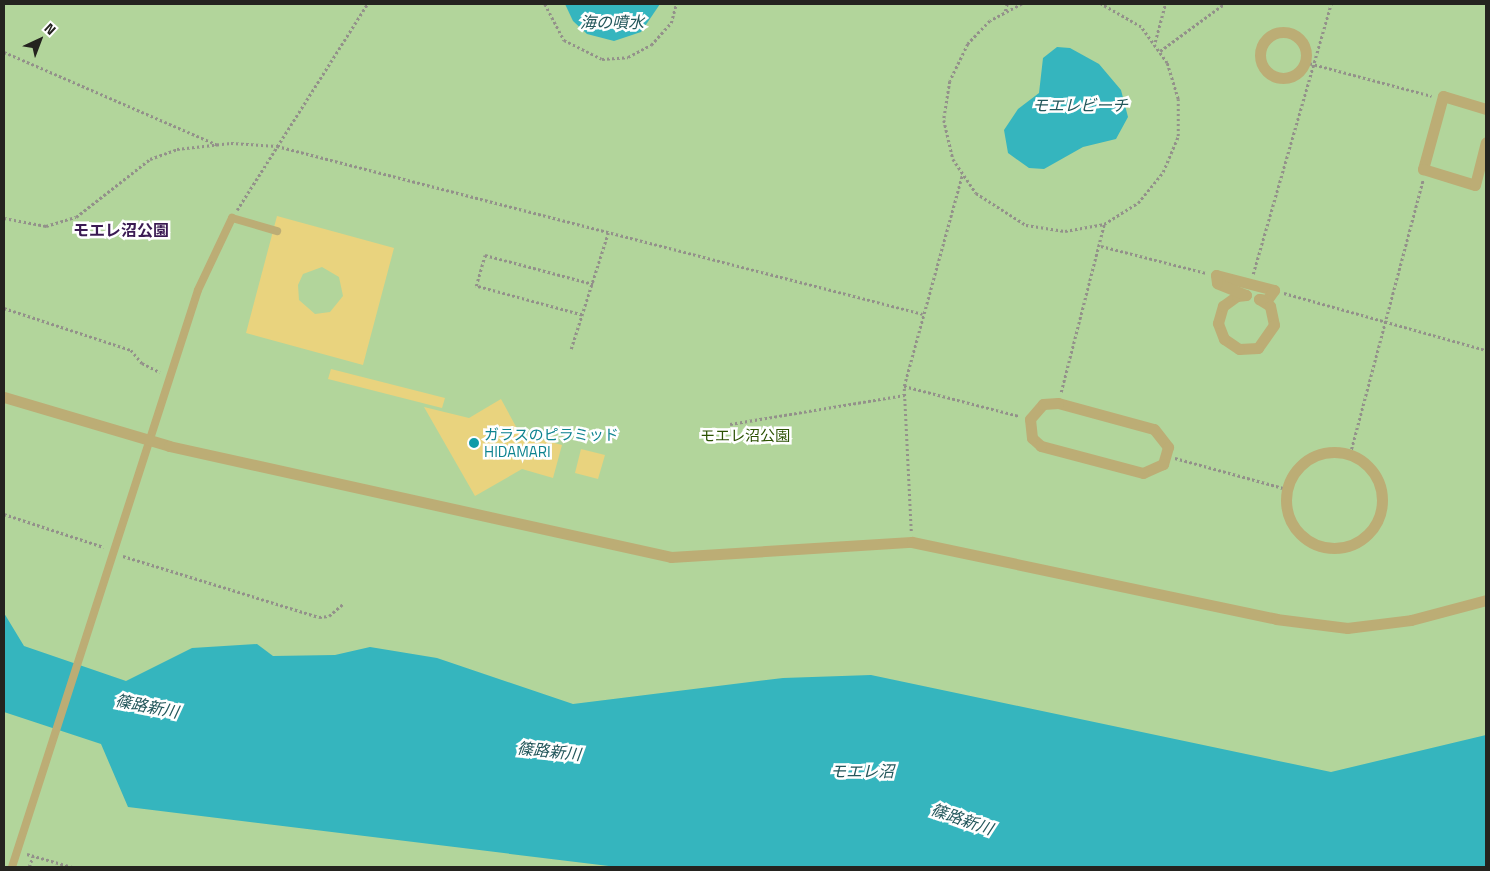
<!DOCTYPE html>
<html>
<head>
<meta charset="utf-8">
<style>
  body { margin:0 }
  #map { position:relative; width:1490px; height:871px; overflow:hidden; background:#f5f2e8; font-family:"Titillium Web","Noto Sans JP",sans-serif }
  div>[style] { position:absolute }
  .green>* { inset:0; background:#b2d59b }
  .water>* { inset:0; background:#35b5be }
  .building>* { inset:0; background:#e9d37e }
  .path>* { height:2.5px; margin-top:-1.25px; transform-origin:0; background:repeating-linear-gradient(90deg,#93918a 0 2.5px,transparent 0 5px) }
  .service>* { height:8px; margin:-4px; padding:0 4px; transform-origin:4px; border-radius:4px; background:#bcad75 }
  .pedestrian>* { height:11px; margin:-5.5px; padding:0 5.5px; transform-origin:5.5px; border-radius:5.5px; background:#bcad75 }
  .pedestrian>.ring { margin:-5.5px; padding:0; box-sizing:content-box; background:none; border:11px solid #bcad75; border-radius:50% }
  .dots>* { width:14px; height:14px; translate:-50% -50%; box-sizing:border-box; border:2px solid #fff; border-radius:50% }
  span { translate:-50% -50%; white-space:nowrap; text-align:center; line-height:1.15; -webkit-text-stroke:5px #fff; paint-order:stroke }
  .culture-label { font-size:15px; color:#0d838f }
  .left { translate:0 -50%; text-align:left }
  .park-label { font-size:15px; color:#2c5203 }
  .water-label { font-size:16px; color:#23575b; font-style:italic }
  .neighbourhood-label { font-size:16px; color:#3b1b53; font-weight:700 }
  .frame { position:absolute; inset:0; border:5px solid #24231f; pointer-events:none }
  .north { position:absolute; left:15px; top:15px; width:50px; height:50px; -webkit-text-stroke:4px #fff; paint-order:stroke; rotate:43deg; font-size:14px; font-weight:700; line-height:20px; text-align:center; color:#24231f }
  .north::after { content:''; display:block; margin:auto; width:18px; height:22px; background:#24231f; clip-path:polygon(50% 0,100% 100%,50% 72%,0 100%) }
</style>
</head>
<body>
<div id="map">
  <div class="green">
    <i style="clip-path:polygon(4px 4px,1486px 4px,1486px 867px,4px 867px)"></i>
  </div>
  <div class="water">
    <i style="clip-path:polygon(565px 4px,660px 4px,641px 32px,614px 41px,587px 34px,573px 21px)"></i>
    <i style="clip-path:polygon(1057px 47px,1070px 48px,1099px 64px,1121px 90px,1128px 117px,1116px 139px,1083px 147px,1044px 169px,1029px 168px,1008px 153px,1004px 130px,1018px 109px,1039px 93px,1043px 58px)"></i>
    <i style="clip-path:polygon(4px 613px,24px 646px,126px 681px,192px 648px,257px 644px,273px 656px,335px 655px,370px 647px,437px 658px,573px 704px,783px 678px,871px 675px,1331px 772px,1486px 735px,1486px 867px,617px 867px,128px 807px,101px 744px,4px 712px)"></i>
  </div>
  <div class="building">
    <i style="clip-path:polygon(evenodd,277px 216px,394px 248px,363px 365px,246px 333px,277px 216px,322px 267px,339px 277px,343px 296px,330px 312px,315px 314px,299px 300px,298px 285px,303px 274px,322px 267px)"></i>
    <i style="clip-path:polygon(331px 369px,445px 398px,442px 408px,328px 379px)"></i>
    <i style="clip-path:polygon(501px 399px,520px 434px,562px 445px,553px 478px,522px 469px,475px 496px,424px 407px,469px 418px)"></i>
    <i style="clip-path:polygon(581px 449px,605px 455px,598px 479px,575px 473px)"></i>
  </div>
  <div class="path">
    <i style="left:545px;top:4px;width:41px;rotate:62.2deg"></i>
    <i style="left:564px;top:40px;width:42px;rotate:26.6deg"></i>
    <i style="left:602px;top:59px;width:26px;rotate:-4deg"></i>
    <i style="left:628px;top:57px;width:26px;rotate:-28deg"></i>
    <i style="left:651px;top:45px;width:30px;rotate:-48deg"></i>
    <i style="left:671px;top:23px;width:20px;rotate:-75deg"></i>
    <i style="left:1022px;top:4px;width:36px;rotate:152deg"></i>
    <i style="left:990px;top:21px;width:32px;rotate:134deg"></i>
    <i style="left:968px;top:44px;width:41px;rotate:115.9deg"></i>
    <i style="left:950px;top:81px;width:39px;rotate:99deg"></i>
    <i style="left:944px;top:120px;width:40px;rotate:77deg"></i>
    <i style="left:953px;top:159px;width:41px;rotate:55.9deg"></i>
    <i style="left:976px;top:193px;width:59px;rotate:32.6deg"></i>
    <i style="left:1026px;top:225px;width:39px;rotate:9deg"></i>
    <i style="left:1065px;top:231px;width:40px;rotate:-10deg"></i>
    <i style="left:1104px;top:224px;width:40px;rotate:-32deg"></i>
    <i style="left:1138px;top:203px;width:40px;rotate:-51deg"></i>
    <i style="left:1163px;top:172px;width:39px;rotate:-67deg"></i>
    <i style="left:1178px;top:136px;width:37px;rotate:-90deg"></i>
    <i style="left:1178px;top:99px;width:38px;rotate:-107deg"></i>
    <i style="left:1167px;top:63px;width:44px;rotate:-125.8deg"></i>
    <i style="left:1141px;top:27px;width:46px;rotate:-150.1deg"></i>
    <i style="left:1005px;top:11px;width:7px;rotate:-74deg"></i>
    <i style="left:1155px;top:42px;width:39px;rotate:-75deg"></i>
    <i style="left:1160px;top:51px;width:79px;rotate:-36.3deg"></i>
    <i style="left:4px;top:52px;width:233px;rotate:23.5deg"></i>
    <i style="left:1305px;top:62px;width:131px;rotate:15deg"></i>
    <i style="left:237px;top:210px;width:244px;rotate:-57.7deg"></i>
    <i style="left:4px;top:218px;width:43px;rotate:10.8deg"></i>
    <i style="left:46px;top:226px;width:31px;rotate:-17deg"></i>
    <i style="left:76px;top:217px;width:94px;rotate:-38.1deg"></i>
    <i style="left:150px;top:159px;width:29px;rotate:-20deg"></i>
    <i style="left:177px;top:149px;width:54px;rotate:-6.3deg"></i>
    <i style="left:231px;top:143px;width:46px;rotate:3.7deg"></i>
    <i style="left:277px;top:146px;width:667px;rotate:14.58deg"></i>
    <i style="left:1101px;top:246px;width:108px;rotate:14.4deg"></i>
    <i style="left:1253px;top:274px;width:281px;rotate:-73.9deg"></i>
    <i style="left:1284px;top:293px;width:210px;rotate:15.8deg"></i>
    <i style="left:4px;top:308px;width:134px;rotate:18.3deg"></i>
    <i style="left:131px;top:350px;width:17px;rotate:50deg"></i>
    <i style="left:142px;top:363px;width:20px;rotate:27deg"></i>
    <i style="left:582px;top:315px;width:110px;rotate:-164.7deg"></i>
    <i style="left:476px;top:286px;width:32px;rotate:-74deg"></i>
    <i style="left:485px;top:255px;width:112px;rotate:15deg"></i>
    <i style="left:571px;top:349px;width:122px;rotate:-72.3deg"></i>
    <i style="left:904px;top:386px;width:119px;rotate:14.6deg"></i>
    <i style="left:1061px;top:392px;width:173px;rotate:-75.6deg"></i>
    <i style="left:730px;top:424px;width:177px;rotate:-9.4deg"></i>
    <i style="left:1350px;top:454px;width:284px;rotate:-75.1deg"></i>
    <i style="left:1175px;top:458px;width:116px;rotate:15.5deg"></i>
    <i style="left:4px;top:514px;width:105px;rotate:18.3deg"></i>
    <i style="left:911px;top:531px;width:145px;rotate:-92.8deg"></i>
    <i style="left:904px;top:386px;width:218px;rotate:-74.6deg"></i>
    <i style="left:123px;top:556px;width:205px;rotate:17.3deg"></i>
    <i style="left:319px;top:617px;width:10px;rotate:-6deg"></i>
    <i style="left:329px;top:616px;width:18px;rotate:-41deg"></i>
    <i style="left:27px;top:854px;width:47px;rotate:16.1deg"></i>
    <i style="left:29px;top:867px;width:12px;rotate:-70deg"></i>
  </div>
  <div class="service">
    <i style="left:12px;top:867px;width:606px;rotate:-72.13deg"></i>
    <i style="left:198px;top:290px;width:80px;rotate:-64.7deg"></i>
    <i style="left:232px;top:218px;width:47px;rotate:16.1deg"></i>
  </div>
  <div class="pedestrian">
    <i class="ring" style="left:1260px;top:32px;width:35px;height:35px"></i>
    <i style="left:1486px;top:109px;width:45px;rotate:-163.2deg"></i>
    <i style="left:1443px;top:96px;width:76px;rotate:105.3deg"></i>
    <i style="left:1423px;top:169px;width:54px;rotate:17.1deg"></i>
    <i style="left:1475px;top:185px;width:44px;rotate:-75.7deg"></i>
    <i style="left:1216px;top:275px;width:60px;rotate:14.5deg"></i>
    <i style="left:1274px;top:290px;width:12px;rotate:125deg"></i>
    <i style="left:1267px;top:300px;width:8px;rotate:-173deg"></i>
    <i style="left:1259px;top:299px;width:13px;rotate:32deg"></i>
    <i style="left:1270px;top:306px;width:19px;rotate:78deg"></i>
    <i style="left:1274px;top:325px;width:28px;rotate:125deg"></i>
    <i style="left:1258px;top:348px;width:19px;rotate:177deg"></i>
    <i style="left:1239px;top:349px;width:18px;rotate:-146deg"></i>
    <i style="left:1224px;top:339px;width:17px;rotate:-111deg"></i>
    <i style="left:1218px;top:323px;width:18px;rotate:-74deg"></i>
    <i style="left:1223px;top:306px;width:17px;rotate:-36deg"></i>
    <i style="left:1237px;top:296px;width:9px;rotate:-6deg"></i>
    <i style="left:1246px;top:295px;width:31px;rotate:-158deg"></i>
    <i style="left:1217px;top:283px;width:8px;rotate:-97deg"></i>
    <i style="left:4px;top:397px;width:172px;rotate:16.5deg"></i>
    <i style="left:169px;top:446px;width:514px;rotate:12.47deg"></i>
    <i style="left:671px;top:557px;width:241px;rotate:-3.6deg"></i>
    <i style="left:912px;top:542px;width:372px;rotate:11.9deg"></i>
    <i style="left:1276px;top:619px;width:72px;rotate:7.2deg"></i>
    <i style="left:1347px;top:628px;width:64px;rotate:-7.1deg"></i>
    <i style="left:1411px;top:620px;width:78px;rotate:-14.9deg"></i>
    <i style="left:1058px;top:403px;width:99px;rotate:15.2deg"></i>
    <i style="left:1154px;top:429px;width:23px;rotate:52deg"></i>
    <i style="left:1168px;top:447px;width:18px;rotate:106deg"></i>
    <i style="left:1163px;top:464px;width:22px;rotate:156deg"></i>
    <i style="left:1143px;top:473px;width:106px;rotate:-165.2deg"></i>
    <i style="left:1041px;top:446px;width:12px;rotate:-138deg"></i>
    <i style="left:1032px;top:438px;width:19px;rotate:-96deg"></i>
    <i style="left:1030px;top:419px;width:20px;rotate:-49deg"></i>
    <i style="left:1043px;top:404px;width:15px;rotate:-4deg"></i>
    <i class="ring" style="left:1286px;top:452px;width:85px;height:85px"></i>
  </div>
  <div class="dots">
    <i style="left:474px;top:443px;background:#0f9aa8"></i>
  </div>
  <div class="culture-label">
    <span class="left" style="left:484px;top:443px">ガラスのピラミッド<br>HIDAMARI</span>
  </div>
  <div class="park-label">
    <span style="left:745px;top:436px">モエレ沼公園</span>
  </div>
  <div class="water-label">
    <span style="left:612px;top:22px">海の噴水</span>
    <span style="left:1080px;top:105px">モエレビーチ</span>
    <span style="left:147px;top:706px;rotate:11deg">篠路新川</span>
    <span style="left:549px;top:751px;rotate:6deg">篠路新川</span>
    <span style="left:862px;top:771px">モエレ沼</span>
    <span style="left:962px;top:819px;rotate:19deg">篠路新川</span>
  </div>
  <div class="neighbourhood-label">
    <span style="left:121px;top:230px">モエレ沼公園</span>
  </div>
  <div class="frame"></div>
  <div class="north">N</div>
</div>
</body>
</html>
